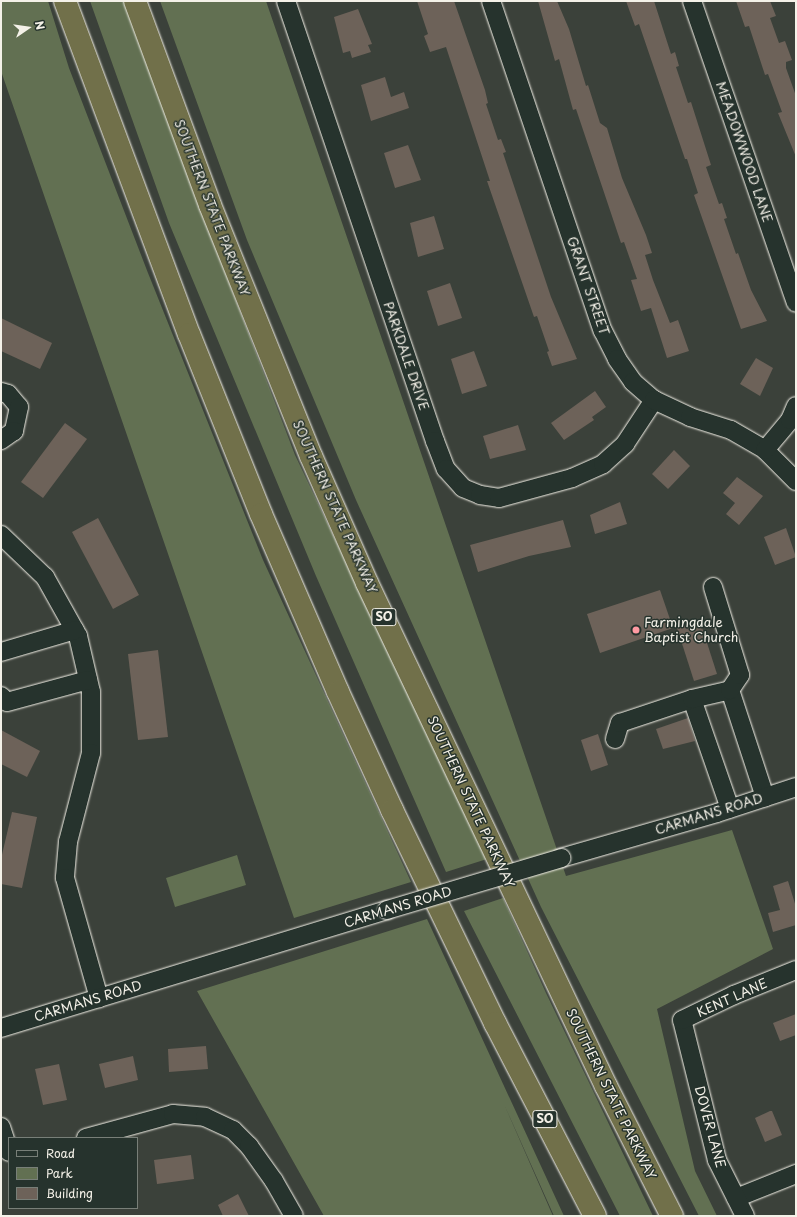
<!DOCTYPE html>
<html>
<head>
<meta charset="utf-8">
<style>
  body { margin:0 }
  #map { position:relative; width:797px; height:1217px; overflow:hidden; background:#3b413a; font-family:"Playpen Sans",sans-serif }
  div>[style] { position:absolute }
  .green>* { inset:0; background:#627052 }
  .building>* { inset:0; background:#6d6259 }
  .roads { filter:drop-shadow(0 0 1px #f4f1e8) drop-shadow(0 0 1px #f4f1e8) }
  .minor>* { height:18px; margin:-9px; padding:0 9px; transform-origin:9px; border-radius:9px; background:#26332d }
  .highway>* { height:22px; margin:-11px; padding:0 11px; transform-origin:11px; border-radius:11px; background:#71704a }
  .bridges { filter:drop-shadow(0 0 1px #f4f1e8) drop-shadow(0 0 1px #f4f1e8) }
  .minor-bridge>* { height:18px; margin:-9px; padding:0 9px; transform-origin:9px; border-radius:9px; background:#26332d }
  .dots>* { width:11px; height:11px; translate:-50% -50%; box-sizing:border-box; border:2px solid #26332d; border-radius:50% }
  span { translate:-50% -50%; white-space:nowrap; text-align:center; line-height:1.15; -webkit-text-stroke:3px #26332d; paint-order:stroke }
  .shield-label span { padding:1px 3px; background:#26332d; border:1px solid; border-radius:3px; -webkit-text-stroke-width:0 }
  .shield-label { font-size:12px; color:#f4f1e8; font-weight:700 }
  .street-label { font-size:13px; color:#f4f1e8 }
  .poi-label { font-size:13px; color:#f4f1e8 }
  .left { translate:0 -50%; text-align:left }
  .frame { position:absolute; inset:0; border:2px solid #f4f1e8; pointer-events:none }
  .legend { position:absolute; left:8px; top:1137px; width:130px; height:72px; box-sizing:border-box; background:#26332d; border:1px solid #787f78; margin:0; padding:5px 7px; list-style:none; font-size:12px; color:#f4f1e8 }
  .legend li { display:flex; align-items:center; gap:8px; height:20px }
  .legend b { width:20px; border:1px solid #787f78 }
  .north { position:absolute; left:8px; top:8px; width:40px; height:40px; -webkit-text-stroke:3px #26332d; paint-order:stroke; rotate:77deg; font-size:11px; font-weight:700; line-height:16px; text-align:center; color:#f4f1e8 }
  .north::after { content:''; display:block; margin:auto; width:14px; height:18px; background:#f4f1e8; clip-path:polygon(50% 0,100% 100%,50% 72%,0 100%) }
</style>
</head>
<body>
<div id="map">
  <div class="green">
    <i style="clip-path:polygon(1px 1px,48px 1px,69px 68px,148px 273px,263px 560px,411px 882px,294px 918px,1px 71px)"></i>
    <i style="clip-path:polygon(90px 1px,128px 1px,191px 183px,295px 455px,487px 859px,446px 872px,316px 576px,169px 223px)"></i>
    <i style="clip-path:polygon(160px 1px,266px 1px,566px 876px,732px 830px,773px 949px,657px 1009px,695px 1171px,717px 1216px,699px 1216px,541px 907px,356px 500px,247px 240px)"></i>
    <i style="clip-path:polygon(237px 855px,246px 885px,175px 907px,166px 878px)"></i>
    <i style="clip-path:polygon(503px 898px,546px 993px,653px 1216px,620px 1216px,464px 911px)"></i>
    <i style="clip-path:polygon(427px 919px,564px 1216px,554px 1216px,504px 1104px,553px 1216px,324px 1216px,197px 991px)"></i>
  </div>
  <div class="building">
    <i style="clip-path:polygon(417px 1px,454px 1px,485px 90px,488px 103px,486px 104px,498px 140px,501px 139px,506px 152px,503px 153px,551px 297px,577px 359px,552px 366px,547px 352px,549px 351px,537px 316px,534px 317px,487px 181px,490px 181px,446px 47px,430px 52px,424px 36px,428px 34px)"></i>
    <i style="clip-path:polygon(538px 1px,557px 1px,569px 29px,586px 86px,588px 85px,600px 123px,607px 128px,622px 178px,646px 235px,652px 253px,645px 255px,653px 280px,670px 323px,678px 320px,689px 351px,667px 358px,651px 308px,641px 311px,631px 280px,637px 279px,624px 242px,621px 243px,576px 109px,573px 110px,559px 59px,555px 61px)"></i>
    <i style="clip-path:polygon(626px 1px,654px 1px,671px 54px,675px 52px,679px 66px,676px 67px,688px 103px,691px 102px,711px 165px,706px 167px,719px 204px,722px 203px,727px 218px,724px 219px,736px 254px,738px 253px,751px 290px,767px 321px,741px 329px,694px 195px,698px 193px,687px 159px,685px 159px,639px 24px,635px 26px)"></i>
    <i style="clip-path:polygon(736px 1px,770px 1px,776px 16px,770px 18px,779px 43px,785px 41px,792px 60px,786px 62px,786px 68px,796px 96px,796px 157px,778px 113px,782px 112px,768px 74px,765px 75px,749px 26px,745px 27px)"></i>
    <i style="clip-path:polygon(358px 9px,372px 44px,368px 45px,371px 52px,352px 58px,350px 51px,343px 53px,334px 17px)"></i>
    <i style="clip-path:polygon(385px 77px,391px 97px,404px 92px,409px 108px,371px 121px,361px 85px)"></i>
    <i style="clip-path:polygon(408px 145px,421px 180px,395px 188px,384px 153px)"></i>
    <i style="clip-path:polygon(434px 216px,444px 249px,418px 257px,410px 223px)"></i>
    <i style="clip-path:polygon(450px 283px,462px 318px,438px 326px,427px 291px)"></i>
    <i style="clip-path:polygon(1px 318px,52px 343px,40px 369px,1px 351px)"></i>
    <i style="clip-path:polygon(474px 351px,487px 386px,462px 394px,451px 359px)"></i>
    <i style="clip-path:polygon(756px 358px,773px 368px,760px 396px,740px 384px)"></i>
    <i style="clip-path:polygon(595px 391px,606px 407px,592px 417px,594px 420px,564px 440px,551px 423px)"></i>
    <i style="clip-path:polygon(65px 423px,87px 439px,43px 498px,21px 482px)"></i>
    <i style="clip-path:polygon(518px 425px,526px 450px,490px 459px,483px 436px)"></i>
    <i style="clip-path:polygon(674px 450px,690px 466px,668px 489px,652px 474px)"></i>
    <i style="clip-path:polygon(737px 477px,763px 496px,739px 525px,726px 514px,735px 503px,723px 493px)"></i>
    <i style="clip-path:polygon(620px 502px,627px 524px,595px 534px,590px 515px)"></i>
    <i style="clip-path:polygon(98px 518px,139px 595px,113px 609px,72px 532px)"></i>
    <i style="clip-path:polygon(563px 520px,571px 547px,529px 556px,478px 572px,470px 545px)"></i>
    <i style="clip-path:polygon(786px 528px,796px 557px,775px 565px,764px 537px)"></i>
    <i style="clip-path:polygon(660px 590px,673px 628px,600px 653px,587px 614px)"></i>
    <i style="clip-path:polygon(700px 621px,717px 674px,694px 681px,677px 628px)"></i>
    <i style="clip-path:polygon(158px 650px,168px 737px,138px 740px,128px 654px)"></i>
    <i style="clip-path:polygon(688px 718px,695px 741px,663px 749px,656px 729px)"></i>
    <i style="clip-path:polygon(1px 730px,40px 751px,27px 777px,1px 764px)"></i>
    <i style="clip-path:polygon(598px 734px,608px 765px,591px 771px,581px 740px)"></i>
    <i style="clip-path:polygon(12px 812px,37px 817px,22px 888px,1px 884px,1px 859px)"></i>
    <i style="clip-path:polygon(788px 881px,796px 907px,796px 925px,773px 932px,768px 913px,780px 910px,773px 886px)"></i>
    <i style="clip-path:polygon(796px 1014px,796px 1035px,780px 1041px,773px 1023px)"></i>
    <i style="clip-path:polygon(206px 1046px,208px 1069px,169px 1072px,168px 1049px)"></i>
    <i style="clip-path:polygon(133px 1056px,138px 1080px,105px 1088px,99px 1064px)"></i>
    <i style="clip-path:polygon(59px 1064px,67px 1100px,43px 1105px,35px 1069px)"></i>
    <i style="clip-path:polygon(770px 1111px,772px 1111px,782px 1135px,765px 1142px,755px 1118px)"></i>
    <i style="clip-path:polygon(191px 1155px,194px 1179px,157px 1184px,154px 1160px)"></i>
    <i style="clip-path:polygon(238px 1194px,249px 1216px,223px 1216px,218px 1205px)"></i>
  </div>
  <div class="roads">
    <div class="minor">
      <i style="left:286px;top:1px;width:465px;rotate:71.3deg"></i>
      <i style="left:435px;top:441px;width:30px;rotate:69deg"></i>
      <i style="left:446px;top:469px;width:25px;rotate:48deg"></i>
      <i style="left:463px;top:488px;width:18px;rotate:22deg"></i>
      <i style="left:480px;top:495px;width:19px;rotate:9deg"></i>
      <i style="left:499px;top:498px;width:76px;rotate:-15.3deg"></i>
      <i style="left:572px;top:478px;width:34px;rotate:-24deg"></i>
      <i style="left:603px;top:464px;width:30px;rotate:-42deg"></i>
      <i style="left:625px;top:444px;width:53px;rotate:-56.6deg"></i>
      <i style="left:491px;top:1px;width:348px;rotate:71.3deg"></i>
      <i style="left:603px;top:331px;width:31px;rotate:63deg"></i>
      <i style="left:617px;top:359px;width:28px;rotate:55deg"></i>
      <i style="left:633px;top:382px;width:28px;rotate:41deg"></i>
      <i style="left:654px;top:400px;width:40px;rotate:25deg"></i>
      <i style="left:690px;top:417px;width:43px;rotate:17.6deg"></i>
      <i style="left:731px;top:430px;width:39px;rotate:30deg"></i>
      <i style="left:765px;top:450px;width:44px;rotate:45deg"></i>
      <i style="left:692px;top:1px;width:319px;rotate:71deg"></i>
      <i style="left:1px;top:392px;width:7px;rotate:16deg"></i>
      <i style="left:8px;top:394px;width:17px;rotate:50deg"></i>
      <i style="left:19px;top:407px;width:25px;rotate:102deg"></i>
      <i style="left:14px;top:431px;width:16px;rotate:145deg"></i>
      <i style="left:765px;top:450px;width:39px;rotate:-50deg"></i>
      <i style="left:790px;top:420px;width:15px;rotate:-67deg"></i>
      <i style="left:1px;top:535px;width:61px;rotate:43.7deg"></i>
      <i style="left:45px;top:577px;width:68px;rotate:60.8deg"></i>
      <i style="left:78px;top:636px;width:57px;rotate:76.9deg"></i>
      <i style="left:91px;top:692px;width:61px;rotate:90deg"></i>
      <i style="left:91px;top:753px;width:92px;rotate:104.5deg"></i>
      <i style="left:68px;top:842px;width:36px;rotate:95deg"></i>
      <i style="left:65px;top:878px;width:125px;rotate:74.2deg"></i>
      <i style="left:1px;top:652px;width:77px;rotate:-16.6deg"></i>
      <i style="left:730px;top:690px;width:113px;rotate:71.9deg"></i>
      <i style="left:1px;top:696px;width:8px;rotate:45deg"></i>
      <i style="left:7px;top:702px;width:84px;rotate:-15.2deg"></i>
      <i style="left:692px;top:699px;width:116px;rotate:70.9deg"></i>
      <i style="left:615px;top:739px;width:17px;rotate:-73deg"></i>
      <i style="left:620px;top:723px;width:76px;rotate:-18.4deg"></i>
      <i style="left:692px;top:699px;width:39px;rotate:-13deg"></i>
      <i style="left:730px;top:690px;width:18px;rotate:-56deg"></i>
      <i style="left:740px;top:675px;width:92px;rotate:-107.1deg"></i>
      <i style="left:561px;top:858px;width:162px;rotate:-16.1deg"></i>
      <i style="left:717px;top:813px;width:83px;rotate:-18.2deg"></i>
      <i style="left:1px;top:1028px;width:404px;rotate:-17deg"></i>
      <i style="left:1px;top:1127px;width:26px;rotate:72deg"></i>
      <i style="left:86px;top:1138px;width:90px;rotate:-15.4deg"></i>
      <i style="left:173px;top:1114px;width:32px;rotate:5deg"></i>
      <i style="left:205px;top:1117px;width:31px;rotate:25deg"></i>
      <i style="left:233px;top:1130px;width:23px;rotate:45deg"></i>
      <i style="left:249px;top:1146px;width:43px;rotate:54.5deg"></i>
      <i style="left:274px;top:1181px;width:40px;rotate:60.3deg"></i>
      <i style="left:736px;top:1198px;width:65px;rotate:-21.8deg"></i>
      <i style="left:745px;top:1216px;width:63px;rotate:-116.6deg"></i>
      <i style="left:717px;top:1160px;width:144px;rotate:-104deg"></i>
      <i style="left:682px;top:1020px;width:58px;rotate:-25.7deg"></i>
      <i style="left:734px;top:995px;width:67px;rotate:-22deg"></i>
    </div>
    <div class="highway">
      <i style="left:65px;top:1px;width:355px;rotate:69.6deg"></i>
      <i style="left:189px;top:334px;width:194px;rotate:68.2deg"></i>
      <i style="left:261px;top:514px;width:194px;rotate:66.6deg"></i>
      <i style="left:338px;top:692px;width:130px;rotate:65.4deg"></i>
      <i style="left:392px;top:810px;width:237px;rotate:64.2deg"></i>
      <i style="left:495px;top:1023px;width:217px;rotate:62.6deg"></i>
      <i style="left:135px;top:1px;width:217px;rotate:69.8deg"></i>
      <i style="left:210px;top:205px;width:271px;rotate:68.1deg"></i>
      <i style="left:311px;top:456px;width:139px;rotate:66.2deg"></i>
      <i style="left:367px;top:583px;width:557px;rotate:64.59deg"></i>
      <i style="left:606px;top:1086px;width:146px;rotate:63.1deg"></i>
    </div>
  </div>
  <div class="bridges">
    <div class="minor-bridge">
      <i style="left:387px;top:910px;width:182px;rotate:-16.6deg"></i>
    </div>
  </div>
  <div class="dots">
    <i style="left:636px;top:630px;background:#ff9aa2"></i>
  </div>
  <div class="shield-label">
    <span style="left:384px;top:617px">SO</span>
    <span style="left:545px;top:1119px">SO</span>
  </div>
  <div class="street-label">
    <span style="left:744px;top:152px;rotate:71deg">MEADOWWOOD LANE</span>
    <span style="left:212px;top:208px;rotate:69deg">SOUTHERN STATE PARKWAY</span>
    <span style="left:588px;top:286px;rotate:71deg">GRANT STREET</span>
    <span style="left:406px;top:356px;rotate:71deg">PARKDALE DRIVE</span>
    <span style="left:335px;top:507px;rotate:66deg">SOUTHERN STATE PARKWAY</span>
    <span style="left:471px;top:802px;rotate:65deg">SOUTHERN STATE PARKWAY</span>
    <span style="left:709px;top:814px;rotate:-17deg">CARMANS ROAD</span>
    <span style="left:398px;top:907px;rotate:-17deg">CARMANS ROAD</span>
    <span style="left:732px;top:998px;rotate:-24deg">KENT LANE</span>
    <span style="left:88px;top:1001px;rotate:-17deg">CARMANS ROAD</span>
    <span style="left:611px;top:1094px;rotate:64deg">SOUTHERN STATE PARKWAY</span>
    <span style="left:710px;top:1127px;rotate:75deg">DOVER LANE</span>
  </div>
  <div class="poi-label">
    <span class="left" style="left:644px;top:630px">Farmingdale<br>Baptist Church</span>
  </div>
  <div class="frame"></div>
  <ul class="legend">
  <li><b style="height:5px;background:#26332d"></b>Road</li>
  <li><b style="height:11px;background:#627052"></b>Park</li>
  <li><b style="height:11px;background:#6d6259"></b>Building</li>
  </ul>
  <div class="north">N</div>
</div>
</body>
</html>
